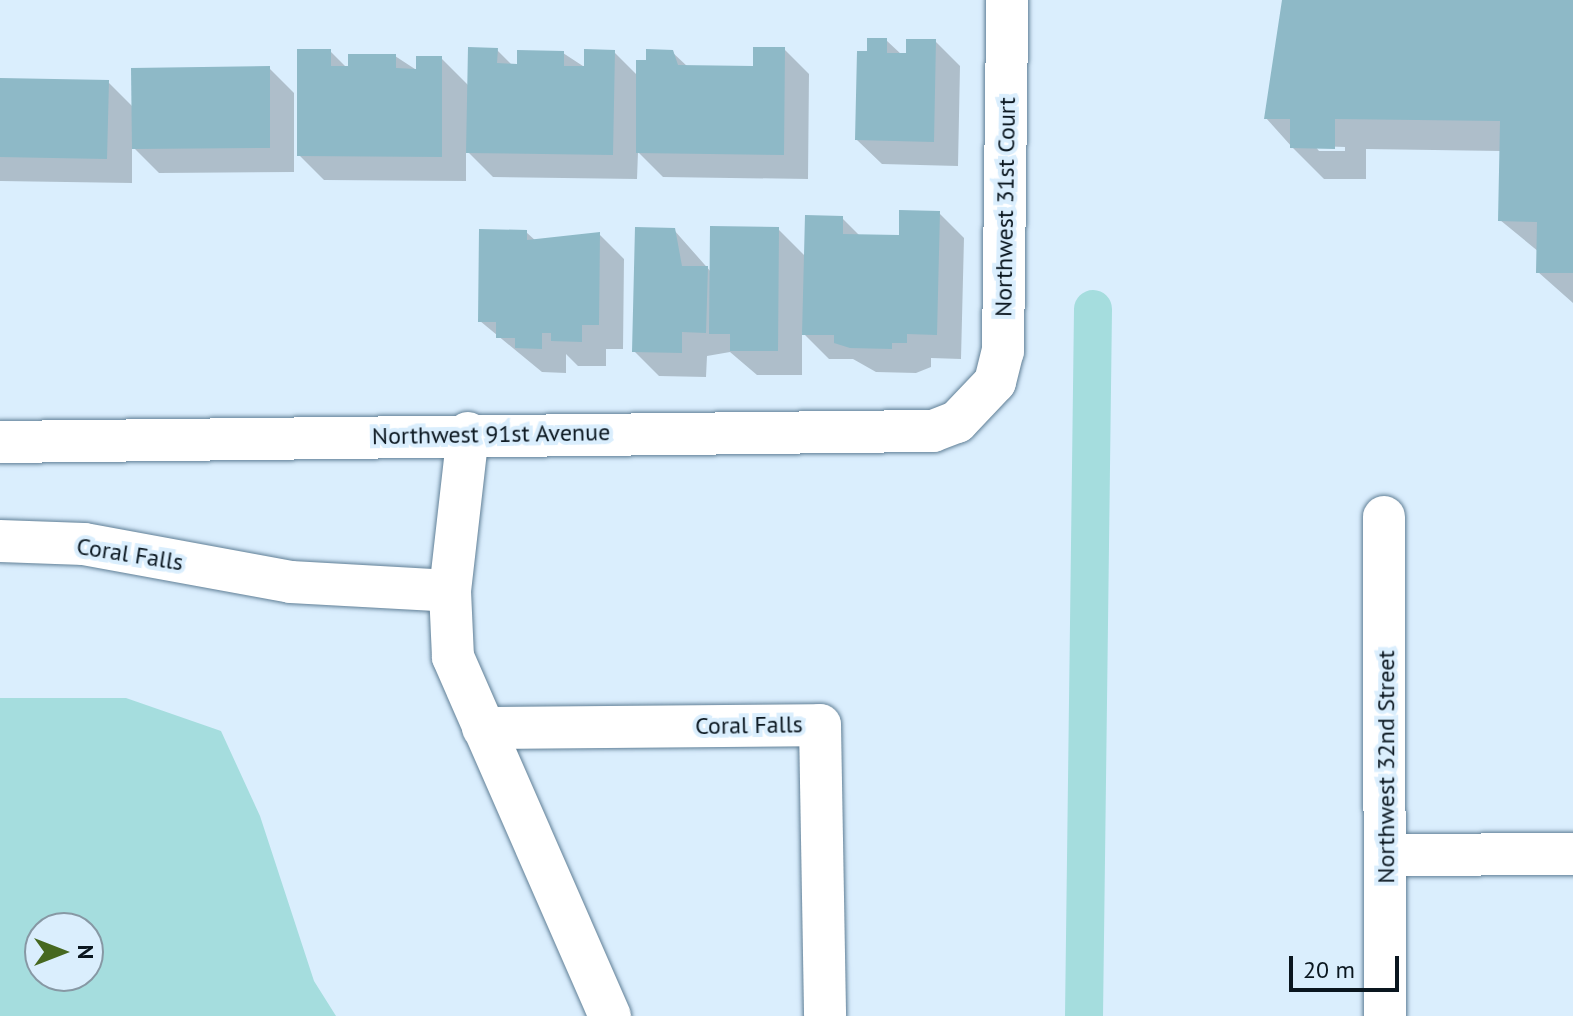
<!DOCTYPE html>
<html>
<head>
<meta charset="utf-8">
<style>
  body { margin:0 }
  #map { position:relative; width:1573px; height:1016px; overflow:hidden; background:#daeefd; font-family:"PT Sans",sans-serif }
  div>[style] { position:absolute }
  .water>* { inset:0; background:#a5ddde }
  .shadow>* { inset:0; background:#0003 }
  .canal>* { height:38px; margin:-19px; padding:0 19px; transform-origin:19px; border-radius:19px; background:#a5ddde }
  .building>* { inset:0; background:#8eb9c7 }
  .roads { filter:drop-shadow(0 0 2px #607f96) drop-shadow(0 0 2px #607f96) }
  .minor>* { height:42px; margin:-21px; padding:0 21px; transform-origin:21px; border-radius:21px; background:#fff }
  span { translate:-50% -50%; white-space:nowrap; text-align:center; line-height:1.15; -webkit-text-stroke:8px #daeefd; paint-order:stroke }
  .street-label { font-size:24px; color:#0a161f }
  .north { position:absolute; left:24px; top:912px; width:80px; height:80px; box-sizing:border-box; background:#daeefd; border:2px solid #8798a4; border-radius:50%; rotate:90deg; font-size:22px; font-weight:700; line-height:32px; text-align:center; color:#0a161f }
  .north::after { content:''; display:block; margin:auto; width:28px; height:36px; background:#466820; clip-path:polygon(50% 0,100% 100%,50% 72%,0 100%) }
  .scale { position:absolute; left:1289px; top:956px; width:110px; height:36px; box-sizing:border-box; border:4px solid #0a161f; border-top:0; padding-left:10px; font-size:24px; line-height:28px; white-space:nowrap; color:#0a161f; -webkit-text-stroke:6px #daeefd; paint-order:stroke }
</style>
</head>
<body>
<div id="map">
  <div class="water">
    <i style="clip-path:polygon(evenodd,0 698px,126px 698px,221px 731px,260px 816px,314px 981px,336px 1016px,0 1016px,0 698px,40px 928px,88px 928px,88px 976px,40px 976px,40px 928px)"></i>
  </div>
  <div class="shadow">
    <i style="clip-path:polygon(evenodd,1285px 0,1573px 0,1573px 303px,1538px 272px,1539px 252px,1500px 220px,1501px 151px,1366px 149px,1366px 179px,1324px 179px,1292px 147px,1266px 118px,1285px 0,1315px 146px,1345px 147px,1345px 151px,1319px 151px,1315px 146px)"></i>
    <i style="clip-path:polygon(886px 40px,902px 55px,935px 41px,960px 66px,958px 166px,882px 164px,857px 140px,869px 53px)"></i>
    <i style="clip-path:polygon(784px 49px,809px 74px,808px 179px,663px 177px,638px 152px,637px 179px,493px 177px,466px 150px,466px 181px,324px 180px,299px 155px,330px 51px,350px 71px,395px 56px,418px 71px,441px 58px,469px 86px,497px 50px,513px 66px,563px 53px,586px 68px,614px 52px,638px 76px,648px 62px,672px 52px,688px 67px,755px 68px)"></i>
    <i style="clip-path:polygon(269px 68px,294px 93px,294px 172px,159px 173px,132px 146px,132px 183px,0 181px,0 80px,108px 82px,134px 108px)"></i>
    <i style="clip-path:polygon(939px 213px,964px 238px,961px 359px,931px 358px,931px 367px,916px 373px,876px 372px,853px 359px,829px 359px,802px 332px,802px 375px,757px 375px,730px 352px,707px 356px,706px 377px,659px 376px,634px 351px,674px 230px,712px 273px,778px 229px,806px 257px,842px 218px,860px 236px,901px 237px)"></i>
    <i style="clip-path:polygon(526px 232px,536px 241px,599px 234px,624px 259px,623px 349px,606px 349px,606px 366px,578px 366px,566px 354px,566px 373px,542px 372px,480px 321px)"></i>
  </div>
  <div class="canal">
    <i style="left:1084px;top:1016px;width:707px;rotate:-89.27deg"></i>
  </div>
  <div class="building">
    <i style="clip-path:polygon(1282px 0,1573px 0,1573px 273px,1536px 273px,1537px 222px,1498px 221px,1500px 121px,1335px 119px,1335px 149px,1290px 148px,1290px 119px,1264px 119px)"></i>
    <i style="clip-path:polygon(867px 38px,887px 38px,887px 53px,906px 53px,906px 39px,936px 39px,934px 142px,855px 140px,857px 51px,867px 51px)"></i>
    <i style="clip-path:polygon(468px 47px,498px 48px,497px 63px,517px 64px,517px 50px,564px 51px,564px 66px,584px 66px,584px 49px,615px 50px,613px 155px,466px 153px)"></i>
    <i style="clip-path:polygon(753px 47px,785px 47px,784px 155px,636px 153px,636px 60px,646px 60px,646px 49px,673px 50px,678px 65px,753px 66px)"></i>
    <i style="clip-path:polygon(297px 49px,331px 49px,331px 66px,348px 66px,348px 54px,396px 54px,396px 68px,416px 69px,416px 56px,442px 56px,442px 157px,297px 156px)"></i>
    <i style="clip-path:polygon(270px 66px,270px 148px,132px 149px,131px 68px)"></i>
    <i style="clip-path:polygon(0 78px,109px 80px,107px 159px,0 157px)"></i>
    <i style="clip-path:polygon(899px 210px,940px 211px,937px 335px,907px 334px,907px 343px,892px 343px,892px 349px,850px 348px,834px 343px,834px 335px,802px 335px,805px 215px,843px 216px,843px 234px,899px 235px)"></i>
    <i style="clip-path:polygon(710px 226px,779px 227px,778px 351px,730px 351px,730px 334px,709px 334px)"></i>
    <i style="clip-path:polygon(635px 227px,675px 228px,682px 266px,708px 266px,706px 333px,682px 332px,682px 353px,632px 352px)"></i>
    <i style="clip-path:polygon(479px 229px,527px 230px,527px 240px,600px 232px,599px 325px,582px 325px,582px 342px,551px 341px,551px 333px,542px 333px,542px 349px,515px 348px,515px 338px,496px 338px,496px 322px,478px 322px)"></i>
  </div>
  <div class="roads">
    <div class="minor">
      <i style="left:468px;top:433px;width:159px;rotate:96.5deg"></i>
      <i style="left:450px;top:591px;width:66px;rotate:87.4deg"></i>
      <i style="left:453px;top:657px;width:392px;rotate:66.4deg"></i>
      <i style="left:0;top:442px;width:933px;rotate:-0.68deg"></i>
      <i style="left:933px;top:431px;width:26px;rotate:-21deg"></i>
      <i style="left:957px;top:422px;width:55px;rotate:-46.5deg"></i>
      <i style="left:995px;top:382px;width:32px;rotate:-76deg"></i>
      <i style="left:1003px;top:351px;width:351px;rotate:-89.3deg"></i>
      <i style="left:1384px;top:517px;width:499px;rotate:89.9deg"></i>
      <i style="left:0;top:541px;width:84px;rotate:2deg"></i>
      <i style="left:84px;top:544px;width:210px;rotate:10.4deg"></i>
      <i style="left:291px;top:582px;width:159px;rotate:3.2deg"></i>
      <i style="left:483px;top:728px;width:337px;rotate:-0.5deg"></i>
      <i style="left:820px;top:725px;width:291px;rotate:89deg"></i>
      <i style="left:1387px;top:855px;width:186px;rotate:-0.3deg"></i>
    </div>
  </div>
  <div class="street-label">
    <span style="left:1005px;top:207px;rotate:-89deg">Northwest 31st Court</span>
    <span style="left:491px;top:434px;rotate:-1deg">Northwest 91st Avenue</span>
    <span style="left:130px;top:554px;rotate:9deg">Coral Falls</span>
    <span style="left:749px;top:725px;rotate:-1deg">Coral Falls</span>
    <span style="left:1386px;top:767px;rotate:-90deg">Northwest 32nd Street</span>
  </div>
  <div class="north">N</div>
  <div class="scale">20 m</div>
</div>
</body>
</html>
